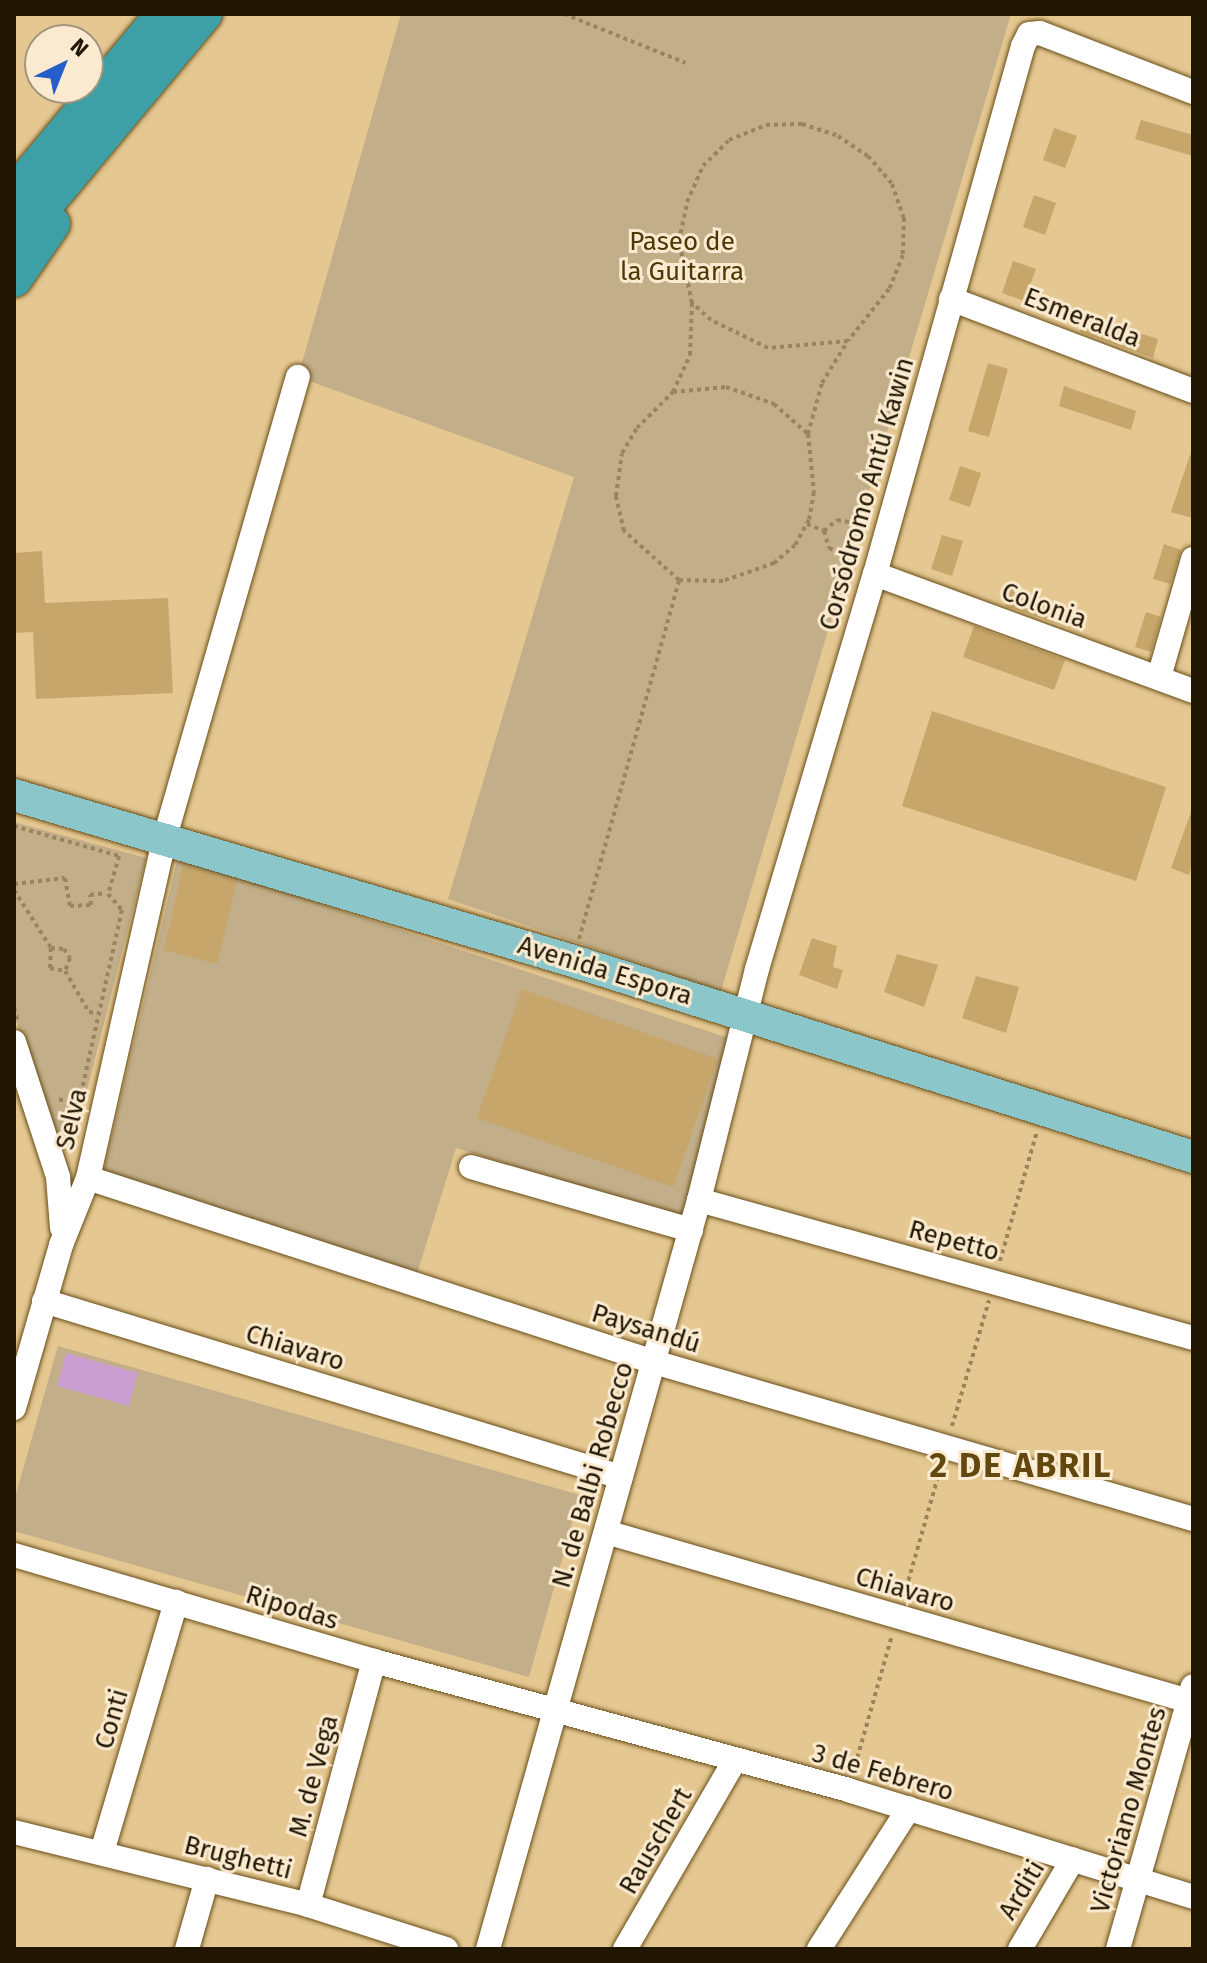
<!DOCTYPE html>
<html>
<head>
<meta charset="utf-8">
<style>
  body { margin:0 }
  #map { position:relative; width:1207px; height:1963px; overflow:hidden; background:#e5c791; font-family:"Fira Sans",sans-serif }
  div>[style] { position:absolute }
  .green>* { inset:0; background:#c2ae89 }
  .water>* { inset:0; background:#ca9ed1 }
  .building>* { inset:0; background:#c6a66a }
  .path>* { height:4px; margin-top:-2px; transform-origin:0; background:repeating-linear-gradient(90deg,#9b845b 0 4px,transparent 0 8px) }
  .roads { filter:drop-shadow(0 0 2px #694e18) drop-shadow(0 0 2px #694e18) }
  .minor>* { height:24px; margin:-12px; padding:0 12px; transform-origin:12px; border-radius:12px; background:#fff }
  .major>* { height:32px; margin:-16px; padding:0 16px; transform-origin:16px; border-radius:16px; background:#8bc6ca }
  .highway>* { height:36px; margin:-18px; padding:0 18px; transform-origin:18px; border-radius:18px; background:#3da0a7 }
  span { translate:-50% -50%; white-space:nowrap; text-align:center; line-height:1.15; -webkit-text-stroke:6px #faeacf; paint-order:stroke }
  .park-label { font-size:26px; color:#4f3806 }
  .street-label { font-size:26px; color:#211602 }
  .district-label { font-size:34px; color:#62480f; font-weight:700; letter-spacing:2px }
  .frame { position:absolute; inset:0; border:16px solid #211602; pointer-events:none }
  .north { position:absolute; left:24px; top:24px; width:80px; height:80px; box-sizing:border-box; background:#faeacf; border:2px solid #a3957d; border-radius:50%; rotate:43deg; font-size:22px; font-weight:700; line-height:32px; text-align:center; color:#211602 }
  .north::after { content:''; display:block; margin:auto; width:28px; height:36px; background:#255dca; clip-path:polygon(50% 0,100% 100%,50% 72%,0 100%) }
</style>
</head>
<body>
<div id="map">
  <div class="green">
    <i style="clip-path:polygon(401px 14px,1011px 14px,721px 991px,448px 899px,574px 477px,298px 377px)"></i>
    <i style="clip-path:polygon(14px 822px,146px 858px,72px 1149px,59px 1151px,14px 1014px)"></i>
    <i style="clip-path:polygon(178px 857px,741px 1042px,687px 1219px,456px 1148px,417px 1274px,102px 1177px)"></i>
    <i style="clip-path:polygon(58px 1346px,580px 1495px,529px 1677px,14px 1531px,14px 1501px)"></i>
  </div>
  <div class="water">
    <i style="clip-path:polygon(66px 1353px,138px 1373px,129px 1406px,57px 1386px)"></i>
  </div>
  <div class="building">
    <i style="clip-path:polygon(1141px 120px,1193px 135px,1193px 156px,1135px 139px)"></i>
    <i style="clip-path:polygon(1054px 128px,1077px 136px,1065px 168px,1043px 160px)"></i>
    <i style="clip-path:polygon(1034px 195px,1056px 203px,1045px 235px,1023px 227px)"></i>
    <i style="clip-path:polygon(1013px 261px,1036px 269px,1024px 301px,1002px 293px)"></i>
    <i style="clip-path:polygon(1085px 316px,1158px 339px,1153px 358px,1080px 332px)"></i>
    <i style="clip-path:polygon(988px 363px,1008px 369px,989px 437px,968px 431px)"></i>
    <i style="clip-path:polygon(1064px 386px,1136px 411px,1131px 430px,1059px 406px)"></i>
    <i style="clip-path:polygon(1190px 455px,1193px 455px,1193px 518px,1171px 512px)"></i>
    <i style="clip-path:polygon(960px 466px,981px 473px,970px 507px,949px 500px)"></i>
    <i style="clip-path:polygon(942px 535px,963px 541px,952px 576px,931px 569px)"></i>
    <i style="clip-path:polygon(1164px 544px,1181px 550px,1170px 584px,1153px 579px)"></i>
    <i style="clip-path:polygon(42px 551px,45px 603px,168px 598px,173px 693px,36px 699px,33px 632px,14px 633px,14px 553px)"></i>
    <i style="clip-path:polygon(1010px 588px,1082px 611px,1077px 630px,1005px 606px)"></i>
    <i style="clip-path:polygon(1146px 612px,1161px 617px,1151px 652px,1135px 647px)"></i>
    <i style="clip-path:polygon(974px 626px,1065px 660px,1054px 690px,963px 657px)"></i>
    <i style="clip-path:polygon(932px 711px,1166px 787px,1136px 881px,902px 806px)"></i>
    <i style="clip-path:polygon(1191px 812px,1193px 862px,1189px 875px,1171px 868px)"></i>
    <i style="clip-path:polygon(183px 865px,237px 881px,217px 964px,164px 950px)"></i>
    <i style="clip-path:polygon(812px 938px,837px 946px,833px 967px,843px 970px,837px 989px,799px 975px)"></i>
    <i style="clip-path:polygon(897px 954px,938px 965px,924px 1007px,884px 992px)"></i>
    <i style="clip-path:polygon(976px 976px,1019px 987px,1006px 1033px,962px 1018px)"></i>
    <i style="clip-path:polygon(522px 989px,718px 1059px,673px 1187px,477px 1118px)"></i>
  </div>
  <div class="path">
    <i style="left:564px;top:14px;width:131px;rotate:21.9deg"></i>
    <i style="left:802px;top:124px;width:38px;rotate:18deg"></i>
    <i style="left:838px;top:136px;width:36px;rotate:34deg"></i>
    <i style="left:868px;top:156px;width:37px;rotate:49deg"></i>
    <i style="left:892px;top:184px;width:36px;rotate:71deg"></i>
    <i style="left:904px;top:218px;width:37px;rotate:92deg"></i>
    <i style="left:903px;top:255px;width:37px;rotate:112deg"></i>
    <i style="left:889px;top:289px;width:66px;rotate:128.3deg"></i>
    <i style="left:848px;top:341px;width:80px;rotate:175deg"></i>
    <i style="left:768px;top:348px;width:64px;rotate:-153.8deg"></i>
    <i style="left:711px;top:320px;width:25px;rotate:-138deg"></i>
    <i style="left:692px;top:303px;width:63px;rotate:-101.8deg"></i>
    <i style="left:679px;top:241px;width:40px;rotate:-78deg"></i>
    <i style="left:687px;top:202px;width:39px;rotate:-66deg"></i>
    <i style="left:703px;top:166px;width:37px;rotate:-45deg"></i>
    <i style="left:729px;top:140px;width:40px;rotate:-22deg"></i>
    <i style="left:766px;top:125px;width:36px;rotate:-2deg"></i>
    <i style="left:726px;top:387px;width:51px;rotate:19.5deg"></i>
    <i style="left:774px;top:404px;width:45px;rotate:41.4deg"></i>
    <i style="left:808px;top:434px;width:58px;rotate:84.1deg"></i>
    <i style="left:814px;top:492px;width:28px;rotate:100deg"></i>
    <i style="left:809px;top:520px;width:29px;rotate:119deg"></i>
    <i style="left:795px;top:545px;width:28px;rotate:139deg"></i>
    <i style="left:774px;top:563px;width:54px;rotate:160.6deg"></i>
    <i style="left:723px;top:581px;width:44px;rotate:-178.7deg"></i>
    <i style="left:679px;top:580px;width:74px;rotate:-138.3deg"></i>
    <i style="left:624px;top:531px;width:36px;rotate:-103deg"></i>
    <i style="left:616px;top:496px;width:43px;rotate:-82.1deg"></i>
    <i style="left:622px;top:453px;width:29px;rotate:-59deg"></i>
    <i style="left:637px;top:428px;width:51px;rotate:-45deg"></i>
    <i style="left:673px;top:392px;width:53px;rotate:-5.4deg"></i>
    <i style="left:673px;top:392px;width:41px;rotate:-65.3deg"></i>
    <i style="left:690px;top:355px;width:52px;rotate:-87.8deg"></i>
    <i style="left:808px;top:434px;width:53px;rotate:-74.6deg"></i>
    <i style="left:822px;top:383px;width:48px;rotate:-58.6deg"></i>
    <i style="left:807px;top:524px;width:18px;rotate:22deg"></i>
    <i style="left:824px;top:531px;width:18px;rotate:74deg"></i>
    <i style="left:829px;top:548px;width:23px;rotate:25deg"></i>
    <i style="left:824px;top:531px;width:17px;rotate:-40deg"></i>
    <i style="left:837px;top:520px;width:23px;rotate:10deg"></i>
    <i style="left:14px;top:826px;width:109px;rotate:15.9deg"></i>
    <i style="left:119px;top:856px;width:40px;rotate:106deg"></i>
    <i style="left:108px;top:894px;width:21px;rotate:49deg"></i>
    <i style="left:122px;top:910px;width:197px;rotate:102.6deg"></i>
    <i style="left:79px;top:1102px;width:23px;rotate:-173deg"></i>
    <i style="left:14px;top:884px;width:51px;rotate:-6.7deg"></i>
    <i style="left:65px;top:878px;width:28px;rotate:80deg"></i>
    <i style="left:70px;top:906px;width:21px;rotate:-3deg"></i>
    <i style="left:91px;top:905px;width:10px;rotate:-96deg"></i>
    <i style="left:90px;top:895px;width:16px;rotate:-7deg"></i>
    <i style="left:14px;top:890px;width:69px;rotate:57.5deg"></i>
    <i style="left:51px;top:948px;width:20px;rotate:93deg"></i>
    <i style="left:50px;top:968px;width:15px;rotate:11deg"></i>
    <i style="left:65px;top:971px;width:48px;rotate:59.7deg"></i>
    <i style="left:89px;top:1012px;width:10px;rotate:6deg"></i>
    <i style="left:579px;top:939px;width:373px;rotate:-74.4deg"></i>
    <i style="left:51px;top:948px;width:13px;rotate:4deg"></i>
    <i style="left:64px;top:949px;width:11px;rotate:56deg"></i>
    <i style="left:70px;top:958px;width:14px;rotate:111deg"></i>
    <i style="left:14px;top:1008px;width:14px;rotate:73deg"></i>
    <i style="left:1000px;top:1261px;width:135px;rotate:-74.1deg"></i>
    <i style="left:952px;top:1426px;width:131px;rotate:-73.6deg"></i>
    <i style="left:904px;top:1596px;width:135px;rotate:-74.1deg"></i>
    <i style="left:853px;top:1773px;width:143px;rotate:-74.2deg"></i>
  </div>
  <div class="roads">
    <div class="minor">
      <i style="left:951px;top:299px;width:259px;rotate:20.8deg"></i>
      <i style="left:875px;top:574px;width:339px;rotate:20.2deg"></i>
      <i style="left:1159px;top:677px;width:123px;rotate:-73.9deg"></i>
      <i style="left:14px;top:1042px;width:142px;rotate:71.9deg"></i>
      <i style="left:58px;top:1177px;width:51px;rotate:85.5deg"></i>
      <i style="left:471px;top:1167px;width:229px;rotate:16deg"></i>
      <i style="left:88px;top:1178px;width:595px;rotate:18.01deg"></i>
      <i style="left:654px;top:1362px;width:561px;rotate:16.24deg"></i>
      <i style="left:699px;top:1200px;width:513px;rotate:15.61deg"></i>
      <i style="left:44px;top:1301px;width:603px;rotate:16.96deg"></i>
      <i style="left:14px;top:1408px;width:170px;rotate:-73.9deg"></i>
      <i style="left:61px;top:1245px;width:72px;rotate:-68.1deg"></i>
      <i style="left:88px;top:1178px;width:350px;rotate:-77.3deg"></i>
      <i style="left:165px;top:837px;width:479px;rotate:-73.9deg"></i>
      <i style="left:606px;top:1532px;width:607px;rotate:16.17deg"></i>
      <i style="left:14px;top:1555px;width:375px;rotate:16.4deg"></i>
      <i style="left:374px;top:1661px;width:491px;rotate:15.2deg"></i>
      <i style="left:848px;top:1790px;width:361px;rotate:17.2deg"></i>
      <i style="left:14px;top:1832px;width:303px;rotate:13.9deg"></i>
      <i style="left:308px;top:1905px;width:145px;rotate:17.7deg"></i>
      <i style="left:102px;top:1852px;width:261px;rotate:-73.5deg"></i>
      <i style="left:308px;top:1905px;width:253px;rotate:-74.9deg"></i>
      <i style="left:187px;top:1949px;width:73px;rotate:-74.1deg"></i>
      <i style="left:488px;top:1949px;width:778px;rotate:-74.27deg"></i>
      <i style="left:699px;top:1200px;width:238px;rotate:-75.9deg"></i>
      <i style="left:757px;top:969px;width:412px;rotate:-73.4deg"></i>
      <i style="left:875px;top:574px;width:548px;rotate:-74.34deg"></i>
      <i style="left:1023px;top:46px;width:13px;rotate:-63deg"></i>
      <i style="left:1029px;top:34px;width:11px;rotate:-5deg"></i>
      <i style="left:1040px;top:33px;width:164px;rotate:21.1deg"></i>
      <i style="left:625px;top:1949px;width:219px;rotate:-59.8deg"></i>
      <i style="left:819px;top:1949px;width:167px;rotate:-57.4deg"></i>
      <i style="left:1020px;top:1949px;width:104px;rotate:-59.5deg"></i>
      <i style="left:1118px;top:1949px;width:273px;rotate:-74.1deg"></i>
    </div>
    <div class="major">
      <i style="left:14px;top:795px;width:583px;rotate:16.54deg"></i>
      <i style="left:573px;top:961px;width:650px;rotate:17.54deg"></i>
    </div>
    <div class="highway">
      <i style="left:14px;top:194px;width:234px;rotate:-50.2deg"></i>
      <i style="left:14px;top:242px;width:297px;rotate:-50.2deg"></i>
      <i style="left:14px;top:279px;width:67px;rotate:-55.4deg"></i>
    </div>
  </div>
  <div class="park-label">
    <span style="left:682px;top:257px">Paseo de<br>la Guitarra</span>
  </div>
  <div class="street-label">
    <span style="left:1082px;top:318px;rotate:21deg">Esmeralda</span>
    <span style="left:867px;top:494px;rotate:-74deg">Corsódromo Antú Kawin</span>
    <span style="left:1044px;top:606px;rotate:20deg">Colonia</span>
    <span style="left:605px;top:971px;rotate:17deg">Avenida Espora</span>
    <span style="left:72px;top:1119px;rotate:-77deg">Selva</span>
    <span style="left:954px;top:1241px;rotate:15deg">Repetto</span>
    <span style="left:646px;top:1329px;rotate:17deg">Paysandú</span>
    <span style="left:295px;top:1348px;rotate:17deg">Chiavaro</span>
    <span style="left:593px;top:1475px;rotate:-74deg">N. de Balbi Robecco</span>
    <span style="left:905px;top:1590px;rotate:16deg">Chiavaro</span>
    <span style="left:292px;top:1608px;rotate:17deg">Ripodas</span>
    <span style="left:112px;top:1719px;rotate:-74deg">Conti</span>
    <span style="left:883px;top:1773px;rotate:16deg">3 de Febrero</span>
    <span style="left:314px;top:1776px;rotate:-75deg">M. de Vega</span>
    <span style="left:1129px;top:1810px;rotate:-74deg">Victoriano Montes</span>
    <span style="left:656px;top:1841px;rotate:-60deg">Rauschert</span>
    <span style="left:238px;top:1858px;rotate:14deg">Brughetti</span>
    <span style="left:1022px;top:1890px;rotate:-59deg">Arditi</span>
  </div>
  <div class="district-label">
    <span style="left:1021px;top:1466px">2 DE ABRIL</span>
  </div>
  <div class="frame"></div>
  <div class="north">N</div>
</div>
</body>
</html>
